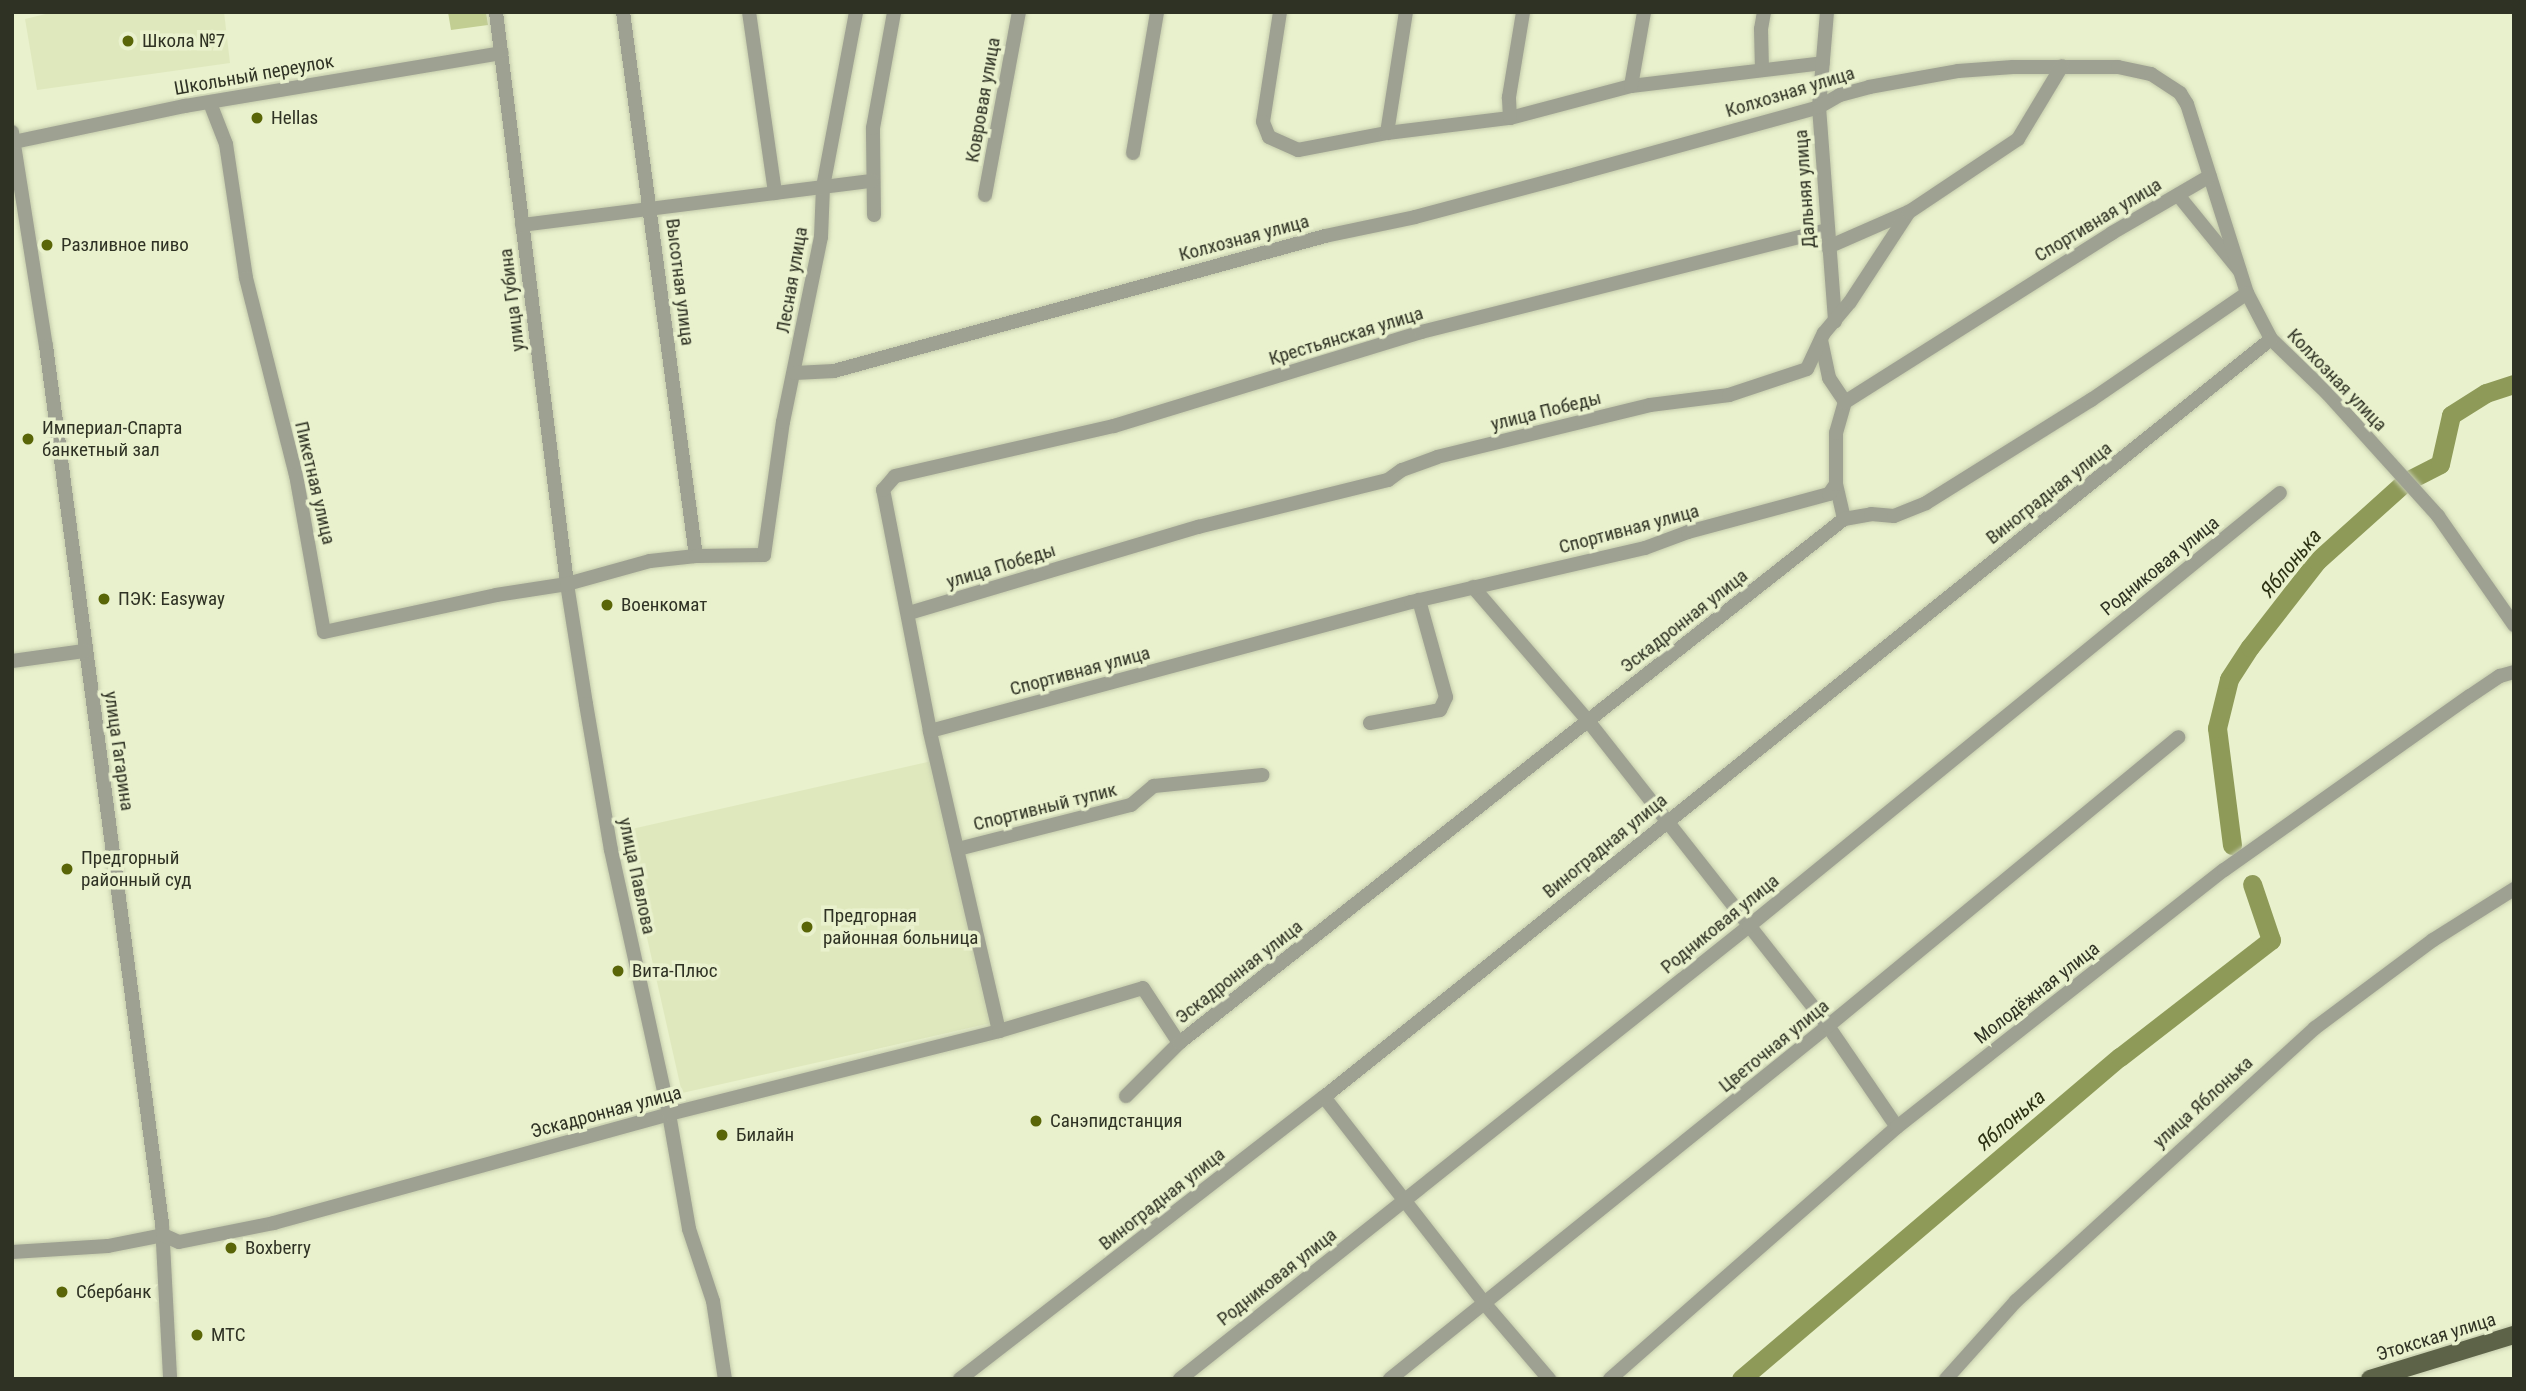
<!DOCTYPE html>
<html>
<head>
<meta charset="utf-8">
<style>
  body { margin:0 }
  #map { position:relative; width:2526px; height:1391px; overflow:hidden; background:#e9f1cd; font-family:"Roboto Condensed",sans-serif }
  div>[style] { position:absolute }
  .built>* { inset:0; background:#dfe8bd }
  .green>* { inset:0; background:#c2ce92 }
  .river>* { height:19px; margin:-9.5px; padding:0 9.5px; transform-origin:9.5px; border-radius:9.5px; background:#8e9a58 }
  .roads { filter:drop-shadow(0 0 2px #c4cbab) drop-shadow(0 0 2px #c4cbab) }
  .minor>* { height:14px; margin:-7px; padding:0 7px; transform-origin:7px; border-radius:7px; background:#9ea192 }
  .major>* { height:18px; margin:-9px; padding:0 9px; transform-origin:9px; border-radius:9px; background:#5d6348 }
  .dots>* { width:19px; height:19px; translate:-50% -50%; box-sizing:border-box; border:4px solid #e9f1cd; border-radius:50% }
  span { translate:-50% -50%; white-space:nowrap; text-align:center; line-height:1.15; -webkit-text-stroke:7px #e9f1cd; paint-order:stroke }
  .poi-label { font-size:19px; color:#2f3224 }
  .left { translate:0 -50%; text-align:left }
  .street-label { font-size:19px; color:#2f3224 }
  .water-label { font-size:21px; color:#2b3012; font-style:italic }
  .frame { position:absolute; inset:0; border:14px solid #2f3224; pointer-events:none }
</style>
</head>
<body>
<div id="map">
  <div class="built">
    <i style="clip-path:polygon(54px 12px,224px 12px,230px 63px,37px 90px,25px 19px)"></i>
    <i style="clip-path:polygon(932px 761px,991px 1023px,682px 1093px,623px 831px)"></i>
  </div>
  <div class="green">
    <i style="clip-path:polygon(448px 12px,486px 12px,488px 25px,451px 30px)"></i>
  </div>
  <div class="river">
    <i style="left:2232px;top:845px;width:118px;rotate:-97.3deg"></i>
    <i style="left:2217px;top:728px;width:50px;rotate:-76.2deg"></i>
    <i style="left:2229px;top:679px;width:38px;rotate:-57deg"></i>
    <i style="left:2250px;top:647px;width:109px;rotate:-52.1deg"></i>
    <i style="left:2317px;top:561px;width:118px;rotate:-41.9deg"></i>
    <i style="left:2405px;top:482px;width:39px;rotate:-27deg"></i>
    <i style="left:2440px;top:464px;width:50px;rotate:-77.3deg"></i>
    <i style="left:2451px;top:415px;width:41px;rotate:-32.2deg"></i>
    <i style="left:2486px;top:393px;width:29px;rotate:-18deg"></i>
    <i style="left:1741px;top:1379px;width:497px;rotate:-40.4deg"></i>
    <i style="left:2120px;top:1057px;width:191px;rotate:-37.8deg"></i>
    <i style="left:2271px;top:940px;width:59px;rotate:-108.7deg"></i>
  </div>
  <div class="roads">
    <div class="minor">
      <i style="left:496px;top:12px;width:576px;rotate:82.92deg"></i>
      <i style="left:567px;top:584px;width:121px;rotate:81deg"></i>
      <i style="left:586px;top:704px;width:148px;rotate:80.3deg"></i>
      <i style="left:611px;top:850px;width:270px;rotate:77.6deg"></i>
      <i style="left:669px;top:1114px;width:117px;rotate:80.1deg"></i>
      <i style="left:689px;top:1229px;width:76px;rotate:71.6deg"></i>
      <i style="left:713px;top:1301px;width:79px;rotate:81.3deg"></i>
      <i style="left:623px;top:12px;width:549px;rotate:82.36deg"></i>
      <i style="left:749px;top:12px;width:183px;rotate:81.8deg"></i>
      <i style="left:1280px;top:12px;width:111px;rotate:98.8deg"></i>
      <i style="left:1263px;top:122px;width:16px;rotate:68deg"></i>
      <i style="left:1269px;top:137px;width:32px;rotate:24deg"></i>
      <i style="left:1298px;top:150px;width:91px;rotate:-10.8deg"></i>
      <i style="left:1387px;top:133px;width:124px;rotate:-7deg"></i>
      <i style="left:1510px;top:118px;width:125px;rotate:-14.8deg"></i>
      <i style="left:1631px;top:86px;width:193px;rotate:-6.8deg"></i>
      <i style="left:1827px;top:12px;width:95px;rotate:94.8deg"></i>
      <i style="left:1819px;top:107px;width:215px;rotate:85.7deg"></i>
      <i style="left:1762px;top:70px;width:41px;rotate:-91.4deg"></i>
      <i style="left:1761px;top:29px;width:17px;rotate:-80deg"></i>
      <i style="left:1631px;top:86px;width:75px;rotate:-80deg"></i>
      <i style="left:210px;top:103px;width:44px;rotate:68.7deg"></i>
      <i style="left:226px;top:144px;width:135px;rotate:81.5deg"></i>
      <i style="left:246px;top:278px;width:203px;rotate:75.8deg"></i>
      <i style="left:296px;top:475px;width:159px;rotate:79.9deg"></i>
      <i style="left:324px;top:632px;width:176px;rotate:-12.1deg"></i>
      <i style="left:496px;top:595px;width:72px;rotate:-8.8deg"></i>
      <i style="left:567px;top:584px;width:86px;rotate:-15.5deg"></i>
      <i style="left:650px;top:561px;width:46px;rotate:-6.2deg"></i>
      <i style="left:696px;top:556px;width:68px;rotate:-0.8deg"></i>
      <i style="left:764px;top:555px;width:134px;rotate:-81.9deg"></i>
      <i style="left:783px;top:422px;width:189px;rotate:-78.4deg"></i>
      <i style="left:821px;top:237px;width:50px;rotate:-87.7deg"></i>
      <i style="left:823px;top:187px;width:178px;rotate:-79.3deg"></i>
      <i style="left:1510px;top:118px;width:21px;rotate:-93deg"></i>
      <i style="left:1509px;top:97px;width:86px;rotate:-80.6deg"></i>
      <i style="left:12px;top:132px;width:217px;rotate:81deg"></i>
      <i style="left:46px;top:346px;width:886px;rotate:82.47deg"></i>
      <i style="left:162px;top:1224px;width:155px;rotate:87deg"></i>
      <i style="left:1387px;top:133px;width:122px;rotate:-81.1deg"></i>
      <i style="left:14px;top:142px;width:175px;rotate:-11.9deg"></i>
      <i style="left:185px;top:106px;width:321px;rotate:-9.5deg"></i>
      <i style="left:1133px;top:153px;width:143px;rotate:-80.3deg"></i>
      <i style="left:985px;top:195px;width:186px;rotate:-79.5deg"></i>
      <i style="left:2178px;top:195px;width:97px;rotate:50.9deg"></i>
      <i style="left:874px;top:215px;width:87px;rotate:-90.7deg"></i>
      <i style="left:873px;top:128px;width:118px;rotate:-79.7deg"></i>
      <i style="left:522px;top:225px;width:353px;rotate:-7.2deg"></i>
      <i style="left:1828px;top:247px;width:87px;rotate:-23.6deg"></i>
      <i style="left:1821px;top:340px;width:39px;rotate:78deg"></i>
      <i style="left:1829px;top:378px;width:29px;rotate:56deg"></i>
      <i style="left:795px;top:373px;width:39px;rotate:-3deg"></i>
      <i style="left:834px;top:371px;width:509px;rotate:-15.37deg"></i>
      <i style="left:1325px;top:236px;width:92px;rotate:-11.9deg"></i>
      <i style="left:1415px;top:217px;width:159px;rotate:-14.9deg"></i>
      <i style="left:1569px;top:176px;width:259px;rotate:-15.4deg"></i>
      <i style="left:1819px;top:107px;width:24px;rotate:-30deg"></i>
      <i style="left:1840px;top:95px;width:30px;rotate:-15deg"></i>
      <i style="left:1869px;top:87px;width:90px;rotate:-10.2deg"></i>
      <i style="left:1958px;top:71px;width:55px;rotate:-4.2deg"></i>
      <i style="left:2013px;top:67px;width:105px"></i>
      <i style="left:2118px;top:67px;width:34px;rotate:12deg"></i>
      <i style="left:2151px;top:74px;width:35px;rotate:33deg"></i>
      <i style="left:2180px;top:93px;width:13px;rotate:58deg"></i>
      <i style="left:2187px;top:104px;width:198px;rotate:72.4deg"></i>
      <i style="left:2247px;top:293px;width:52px;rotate:62.4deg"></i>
      <i style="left:2271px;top:339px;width:78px;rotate:44deg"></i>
      <i style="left:2327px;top:393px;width:166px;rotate:47.9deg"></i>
      <i style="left:2438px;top:516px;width:133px;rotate:55.1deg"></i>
      <i style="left:1836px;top:484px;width:36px;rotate:77deg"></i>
      <i style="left:1473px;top:587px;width:178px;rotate:49.3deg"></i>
      <i style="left:1589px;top:722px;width:387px;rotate:51.8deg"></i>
      <i style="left:1828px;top:1026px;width:122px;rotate:55.7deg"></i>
      <i style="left:909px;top:613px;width:302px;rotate:-16.6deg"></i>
      <i style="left:1198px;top:527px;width:196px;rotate:-13.9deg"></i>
      <i style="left:1388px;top:480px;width:17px;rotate:-36deg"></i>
      <i style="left:1402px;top:470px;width:37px;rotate:-20deg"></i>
      <i style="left:1437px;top:457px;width:219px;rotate:-13.7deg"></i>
      <i style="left:1650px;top:405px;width:80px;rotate:-7.2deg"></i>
      <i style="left:1729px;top:395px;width:82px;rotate:-18.4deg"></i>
      <i style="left:1807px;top:369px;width:40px;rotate:-65deg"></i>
      <i style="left:1824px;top:333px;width:40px;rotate:-50deg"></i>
      <i style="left:1850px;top:302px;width:108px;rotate:-56.8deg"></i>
      <i style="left:1909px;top:212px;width:131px;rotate:-33.8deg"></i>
      <i style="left:2018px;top:139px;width:85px;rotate:-58.9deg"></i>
      <i style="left:12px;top:661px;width:73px;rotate:-7.9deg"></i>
      <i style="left:1370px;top:723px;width:71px;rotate:-10.5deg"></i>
      <i style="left:1440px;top:710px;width:14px;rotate:-65deg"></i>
      <i style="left:1446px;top:697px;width:101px;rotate:-105.6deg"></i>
      <i style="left:930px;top:731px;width:498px;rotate:-15deg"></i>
      <i style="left:1411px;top:602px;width:240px;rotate:-13deg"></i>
      <i style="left:1645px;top:548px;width:46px;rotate:-20.4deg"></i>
      <i style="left:1688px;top:532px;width:146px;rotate:-15.1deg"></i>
      <i style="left:1829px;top:494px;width:12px;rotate:-55deg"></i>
      <i style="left:1836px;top:484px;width:51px;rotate:-90deg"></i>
      <i style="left:1836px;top:433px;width:32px;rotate:-74deg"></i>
      <i style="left:1845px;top:402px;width:316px;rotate:-32.3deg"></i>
      <i style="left:2112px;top:233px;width:113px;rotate:-30.2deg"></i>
      <i style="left:958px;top:849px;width:179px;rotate:-14.3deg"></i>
      <i style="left:1131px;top:805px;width:30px;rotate:-40deg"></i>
      <i style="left:1154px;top:786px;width:109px;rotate:-5.8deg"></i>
      <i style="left:999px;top:1031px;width:308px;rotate:-103deg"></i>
      <i style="left:930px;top:731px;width:246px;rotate:-101deg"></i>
      <i style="left:883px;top:490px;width:18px;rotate:-49deg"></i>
      <i style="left:895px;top:476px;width:225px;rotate:-12.9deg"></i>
      <i style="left:1114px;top:426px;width:321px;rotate:-17deg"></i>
      <i style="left:1421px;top:332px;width:419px;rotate:-14.1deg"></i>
      <i style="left:1126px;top:1096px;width:75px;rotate:-45deg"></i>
      <i style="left:1324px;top:1097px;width:262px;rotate:52.1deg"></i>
      <i style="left:1485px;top:1304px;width:99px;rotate:49.5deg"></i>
      <i style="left:12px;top:1252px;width:96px;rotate:-3.6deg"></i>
      <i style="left:108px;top:1246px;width:56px;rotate:-11.3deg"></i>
      <i style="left:163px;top:1235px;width:17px;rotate:24deg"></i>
      <i style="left:179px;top:1242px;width:97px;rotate:-11.3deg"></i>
      <i style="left:274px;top:1223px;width:410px;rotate:-15.4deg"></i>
      <i style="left:669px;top:1114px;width:340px;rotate:-14.1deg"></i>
      <i style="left:999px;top:1031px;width:150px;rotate:-16.6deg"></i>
      <i style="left:1143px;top:988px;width:66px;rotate:56.8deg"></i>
      <i style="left:1179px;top:1043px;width:847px;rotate:-38.24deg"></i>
      <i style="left:1844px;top:519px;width:27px;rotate:-10deg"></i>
      <i style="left:1871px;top:514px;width:23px;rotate:5deg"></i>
      <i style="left:1894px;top:516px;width:35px;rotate:-22deg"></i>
      <i style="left:1926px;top:503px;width:195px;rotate:-32deg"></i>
      <i style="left:2091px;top:400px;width:189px;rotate:-34.4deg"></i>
      <i style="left:960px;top:1379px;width:460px;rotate:-37.8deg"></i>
      <i style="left:1324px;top:1097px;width:1213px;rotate:-38.67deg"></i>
      <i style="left:1180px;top:1379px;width:727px;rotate:-38.52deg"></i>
      <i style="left:1749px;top:926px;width:685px;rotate:-39.2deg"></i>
      <i style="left:1390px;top:1379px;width:563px;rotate:-38.87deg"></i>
      <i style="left:1828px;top:1026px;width:454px;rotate:-39.5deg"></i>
      <i style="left:1610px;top:1379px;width:382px;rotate:-41.3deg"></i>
      <i style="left:1897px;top:1127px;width:416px;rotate:-38.2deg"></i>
      <i style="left:2224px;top:870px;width:301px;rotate:-35.3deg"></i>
      <i style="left:2470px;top:696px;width:36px;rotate:-34deg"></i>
      <i style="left:2500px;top:676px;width:15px;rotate:-16deg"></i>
      <i style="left:1946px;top:1379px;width:105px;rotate:-48.1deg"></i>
      <i style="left:2016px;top:1301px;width:405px;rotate:-42.4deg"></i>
      <i style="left:2315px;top:1028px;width:147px;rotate:-36.7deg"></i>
      <i style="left:2433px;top:940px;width:96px;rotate:-32.2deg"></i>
    </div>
    <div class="major">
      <i style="left:2370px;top:1379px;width:151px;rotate:-17deg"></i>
    </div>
  </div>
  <div class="dots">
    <i style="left:128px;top:41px;background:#596507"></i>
    <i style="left:257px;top:118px;background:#596507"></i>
    <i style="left:47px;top:245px;background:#596507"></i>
    <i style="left:28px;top:439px;background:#596507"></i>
    <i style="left:104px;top:599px;background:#596507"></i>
    <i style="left:607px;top:605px;background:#596507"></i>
    <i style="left:67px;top:869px;background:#596507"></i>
    <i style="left:807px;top:927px;background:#596507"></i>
    <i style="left:618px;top:971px;background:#596507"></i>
    <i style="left:1036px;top:1121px;background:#596507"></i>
    <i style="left:722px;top:1135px;background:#596507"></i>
    <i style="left:231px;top:1248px;background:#596507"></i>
    <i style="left:62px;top:1292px;background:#596507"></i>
    <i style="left:197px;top:1335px;background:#596507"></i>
  </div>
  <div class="poi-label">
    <span class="left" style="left:142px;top:41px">Школа №7</span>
    <span class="left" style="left:271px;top:118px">Hellas</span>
    <span class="left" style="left:61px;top:245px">Разливное пиво</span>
    <span class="left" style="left:42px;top:439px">Империал-Спарта<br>банкетный зал</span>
    <span class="left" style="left:118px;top:599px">ПЭК: Easyway</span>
    <span class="left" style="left:621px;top:605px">Военкомат</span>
    <span class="left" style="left:81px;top:869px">Предгорный<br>районный суд</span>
    <span class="left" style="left:823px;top:927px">Предгорная<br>районная больница</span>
    <span class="left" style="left:632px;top:971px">Вита-Плюс</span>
    <span class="left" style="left:1050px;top:1121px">Санэпидстанция</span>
    <span class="left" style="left:736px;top:1135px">Билайн</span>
    <span class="left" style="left:245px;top:1248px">Boxberry</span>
    <span class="left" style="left:76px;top:1292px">Сбербанк</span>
    <span class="left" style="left:211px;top:1335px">МТС</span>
  </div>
  <div class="street-label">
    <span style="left:254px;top:75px;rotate:-10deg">Школьный переулок</span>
    <span style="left:1790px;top:92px;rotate:-17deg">Колхозная улица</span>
    <span style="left:983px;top:100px;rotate:-80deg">Ковровая улица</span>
    <span style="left:1805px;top:189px;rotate:-94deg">Дальняя улица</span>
    <span style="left:2098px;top:220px;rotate:-31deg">Спортивная улица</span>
    <span style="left:1244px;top:238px;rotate:-15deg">Колхозная улица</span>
    <span style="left:792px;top:280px;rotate:-80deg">Лесная улица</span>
    <span style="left:680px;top:282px;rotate:83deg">Высотная улица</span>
    <span style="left:512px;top:300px;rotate:-97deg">улица Губина</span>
    <span style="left:1346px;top:336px;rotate:-17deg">Крестьянская улица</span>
    <span style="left:2337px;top:380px;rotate:46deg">Колхозная улица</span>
    <span style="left:1546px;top:411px;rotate:-14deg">улица Победы</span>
    <span style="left:315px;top:483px;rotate:77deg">Пикетная улица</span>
    <span style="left:2049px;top:493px;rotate:-38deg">Виноградная улица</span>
    <span style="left:1629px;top:529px;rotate:-15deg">Спортивная улица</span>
    <span style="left:1001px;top:566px;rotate:-17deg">улица Победы</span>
    <span style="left:2160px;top:566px;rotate:-39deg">Родниковая улица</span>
    <span style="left:1684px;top:621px;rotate:-38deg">Эскадронная улица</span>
    <span style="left:1080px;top:671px;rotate:-15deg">Спортивная улица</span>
    <span style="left:119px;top:751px;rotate:82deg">улица Гагарина</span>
    <span style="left:1045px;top:807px;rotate:-14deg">Спортивный тупик</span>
    <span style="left:1605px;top:846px;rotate:-39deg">Виноградная улица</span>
    <span style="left:637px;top:876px;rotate:78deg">улица Павлова</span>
    <span style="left:1720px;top:924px;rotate:-39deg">Родниковая улица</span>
    <span style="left:1239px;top:972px;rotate:-38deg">Эскадронная улица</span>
    <span style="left:2037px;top:993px;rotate:-38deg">Молодёжная улица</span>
    <span style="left:1774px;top:1046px;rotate:-39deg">Цветочная улица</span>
    <span style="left:2203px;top:1102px;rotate:-42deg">улица Яблонька</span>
    <span style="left:606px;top:1112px;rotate:-15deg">Эскадронная улица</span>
    <span style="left:1162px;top:1199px;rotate:-38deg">Виноградная улица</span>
    <span style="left:1277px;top:1277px;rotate:-38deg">Родниковая улица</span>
    <span style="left:2436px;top:1337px;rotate:-17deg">Этокская улица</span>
  </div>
  <div class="water-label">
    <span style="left:2291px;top:563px;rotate:-50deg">Яблонька</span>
    <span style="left:2011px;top:1120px;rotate:-40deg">Яблонька</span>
  </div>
  <div class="frame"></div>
</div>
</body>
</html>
